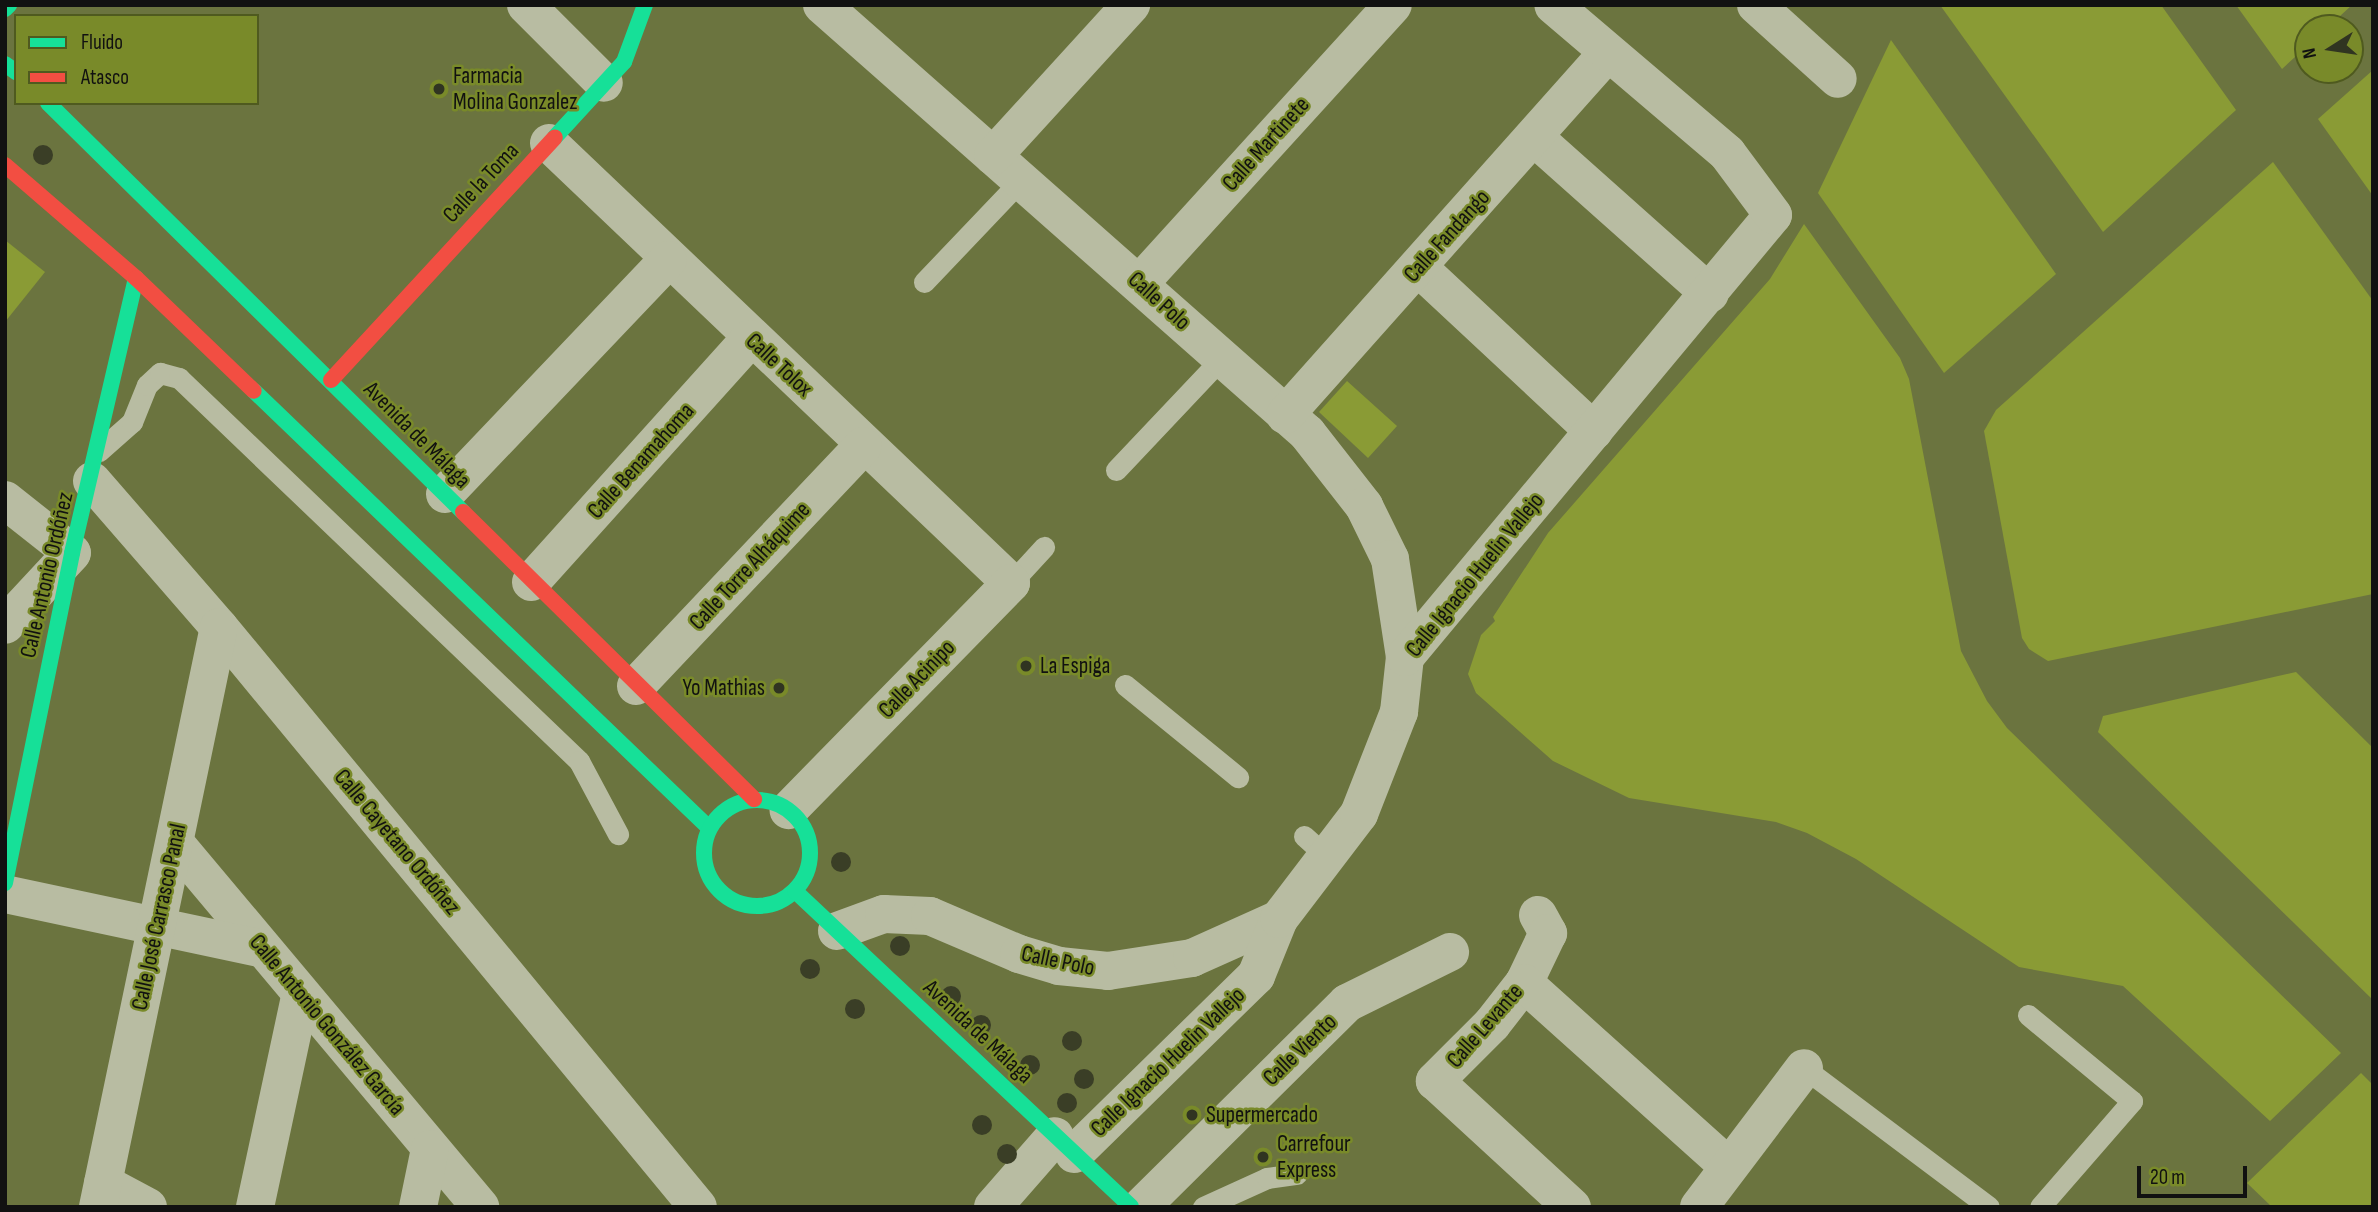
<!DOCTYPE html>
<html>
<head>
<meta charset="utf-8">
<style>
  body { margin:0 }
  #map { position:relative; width:2378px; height:1212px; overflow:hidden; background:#6b743f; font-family:"Sofia Sans Condensed",sans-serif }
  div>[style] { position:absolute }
  .green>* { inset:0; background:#8a9b35 }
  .lane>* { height:21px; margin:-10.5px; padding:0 10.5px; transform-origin:10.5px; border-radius:10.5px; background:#b8bca2 }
  .street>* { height:38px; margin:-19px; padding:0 19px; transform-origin:19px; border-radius:19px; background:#b8bca2 }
  .fast>* { height:16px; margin:-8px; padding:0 8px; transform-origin:8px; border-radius:8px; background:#16e098 }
  .fast>.ring { margin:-8px; padding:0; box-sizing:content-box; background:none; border:16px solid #16e098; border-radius:50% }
  .jam>* { height:16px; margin:-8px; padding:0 8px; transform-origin:8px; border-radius:8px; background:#f24e42 }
  .trees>* { width:20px; height:20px; margin:-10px; border-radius:50%; background:#3a3e26 }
  .dots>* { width:19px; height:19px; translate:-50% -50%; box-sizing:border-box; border:4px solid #798a29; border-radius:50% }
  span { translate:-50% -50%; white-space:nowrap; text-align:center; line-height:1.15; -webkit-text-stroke:5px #798a29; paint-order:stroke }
  .poi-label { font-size:23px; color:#111 }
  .left { translate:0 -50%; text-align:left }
  .right { translate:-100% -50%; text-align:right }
  .street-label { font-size:23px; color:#111 }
  .frame { position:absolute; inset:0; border:7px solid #111; pointer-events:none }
  .legend { position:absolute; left:14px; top:14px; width:245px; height:91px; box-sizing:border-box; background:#798a29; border:2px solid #4f5a1f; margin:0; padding:9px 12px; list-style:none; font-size:21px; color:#111 }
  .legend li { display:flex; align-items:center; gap:14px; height:35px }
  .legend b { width:35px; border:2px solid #4f5a1f }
  .north { position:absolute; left:2294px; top:14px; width:70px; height:70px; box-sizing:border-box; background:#798a29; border:2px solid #4f5a1f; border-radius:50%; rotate:258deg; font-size:19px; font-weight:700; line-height:28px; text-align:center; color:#111 }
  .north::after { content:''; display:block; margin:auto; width:24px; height:32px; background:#303421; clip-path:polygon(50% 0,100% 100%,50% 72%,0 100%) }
  .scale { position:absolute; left:2137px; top:1166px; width:110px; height:32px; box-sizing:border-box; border:4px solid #111; border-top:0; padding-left:9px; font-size:21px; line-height:24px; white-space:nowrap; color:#111; -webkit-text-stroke:5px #798a29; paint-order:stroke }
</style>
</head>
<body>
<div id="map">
  <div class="green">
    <i style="clip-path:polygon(1940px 5px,2161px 5px,2236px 110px,2103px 232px)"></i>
    <i style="clip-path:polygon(2236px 5px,2352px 5px,2327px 28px,2308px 28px,2308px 45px,2282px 69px)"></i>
    <i style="clip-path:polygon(1891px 40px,2056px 274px,1944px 373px,1818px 193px)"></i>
    <i style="clip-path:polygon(2373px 70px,2373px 196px,2318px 119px)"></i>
    <i style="clip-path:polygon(2273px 162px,2373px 301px,2373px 594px,2048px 661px,2029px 649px,2022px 638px,1984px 431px,1996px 410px)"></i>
    <i style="clip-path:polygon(1804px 224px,1900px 358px,1909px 379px,1961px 651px,1987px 701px,2007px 728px,2341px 1053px,2270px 1121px,2123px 986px,2019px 967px,1856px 859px,1807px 833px,1776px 822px,1629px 798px,1553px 761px,1476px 693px,1468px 674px,1481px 635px,1495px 621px,1493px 617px,1548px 533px,1770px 279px)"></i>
    <i style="clip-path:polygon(5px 240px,45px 272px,5px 322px)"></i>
    <i style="clip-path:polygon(1347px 381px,1397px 426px,1368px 458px,1319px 412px)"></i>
    <i style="clip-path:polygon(2296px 672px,2373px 748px,2373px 1000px,2098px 732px,2103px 716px)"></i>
    <i style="clip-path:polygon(2361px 1073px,2373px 1085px,2373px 1207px,2272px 1207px,2247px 1183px)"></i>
  </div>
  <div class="lane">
    <i style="left:924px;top:282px;width:141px;rotate:-46.4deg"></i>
    <i style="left:99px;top:451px;width:44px;rotate:-41.3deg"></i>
    <i style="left:132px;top:422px;width:40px;rotate:-68deg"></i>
    <i style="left:147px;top:385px;width:18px;rotate:-43deg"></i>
    <i style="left:160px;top:373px;width:20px;rotate:15deg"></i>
    <i style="left:179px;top:378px;width:554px;rotate:43.76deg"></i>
    <i style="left:579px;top:761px;width:83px;rotate:61.9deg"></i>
    <i style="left:1116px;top:470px;width:154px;rotate:-46.6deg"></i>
    <i style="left:1011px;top:583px;width:49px;rotate:-47.5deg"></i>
    <i style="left:1125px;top:685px;width:146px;rotate:39.2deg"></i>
    <i style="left:1304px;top:836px;width:31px;rotate:42deg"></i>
    <i style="left:2028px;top:1015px;width:135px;rotate:39.6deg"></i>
    <i style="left:2132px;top:1101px;width:140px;rotate:131deg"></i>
    <i style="left:1804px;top:1068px;width:231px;rotate:36.9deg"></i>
    <i style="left:1203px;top:1207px;width:70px;rotate:-24.4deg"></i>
    <i style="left:1267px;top:1178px;width:30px;rotate:-8deg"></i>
  </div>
  <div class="street">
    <i style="left:526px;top:5px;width:110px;rotate:45deg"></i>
    <i style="left:822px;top:5px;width:647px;rotate:41.43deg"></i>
    <i style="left:1307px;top:433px;width:93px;rotate:52deg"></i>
    <i style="left:1364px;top:506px;width:59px;rotate:63.9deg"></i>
    <i style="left:1390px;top:559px;width:99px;rotate:81.3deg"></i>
    <i style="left:1756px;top:5px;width:110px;rotate:42.1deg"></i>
    <i style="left:1535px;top:138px;width:234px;rotate:41.7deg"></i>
    <i style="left:549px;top:143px;width:638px;rotate:43.6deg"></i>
    <i style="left:1011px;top:583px;width:318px;rotate:134.4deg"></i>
    <i style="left:993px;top:156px;width:205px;rotate:-47.6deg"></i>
    <i style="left:1419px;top:268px;width:239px;rotate:43deg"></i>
    <i style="left:1139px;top:284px;width:377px;rotate:-47.7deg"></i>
    <i style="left:1285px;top:415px;width:484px;rotate:-48.3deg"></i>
    <i style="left:92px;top:481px;width:194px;rotate:49deg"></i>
    <i style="left:219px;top:627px;width:752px;rotate:50.45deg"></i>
    <i style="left:445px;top:494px;width:323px;rotate:-46.4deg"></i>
    <i style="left:5px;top:500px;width:85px;rotate:38.3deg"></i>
    <i style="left:72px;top:553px;width:98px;rotate:132.9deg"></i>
    <i style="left:531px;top:582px;width:327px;rotate:-48deg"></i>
    <i style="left:636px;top:686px;width:330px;rotate:-46.6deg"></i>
    <i style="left:175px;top:843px;width:475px;rotate:50deg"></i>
    <i style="left:5px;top:894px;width:264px;rotate:12deg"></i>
    <i style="left:1538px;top:915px;width:21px;rotate:61deg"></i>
    <i style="left:1548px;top:933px;width:55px;rotate:115.6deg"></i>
    <i style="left:1524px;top:983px;width:52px;rotate:128deg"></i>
    <i style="left:1492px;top:1024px;width:81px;rotate:135deg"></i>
    <i style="left:1435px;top:1081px;width:186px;rotate:42.6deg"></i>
    <i style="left:837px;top:931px;width:50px;rotate:-19.9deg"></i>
    <i style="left:884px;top:914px;width:46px;rotate:2.5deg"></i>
    <i style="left:930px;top:916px;width:97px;rotate:23.1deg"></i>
    <i style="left:1019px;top:954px;width:42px;rotate:16.7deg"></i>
    <i style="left:1059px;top:966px;width:49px;rotate:5.8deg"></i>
    <i style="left:1108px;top:971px;width:85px;rotate:-8.8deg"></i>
    <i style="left:1192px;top:958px;width:95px;rotate:-24.1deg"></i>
    <i style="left:1524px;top:983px;width:273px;rotate:41.9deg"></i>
    <i style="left:1074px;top:1154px;width:255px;rotate:-44.4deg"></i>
    <i style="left:1256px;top:976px;width:61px;rotate:-68deg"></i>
    <i style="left:1279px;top:919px;width:132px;rotate:-52.7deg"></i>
    <i style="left:1359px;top:814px;width:110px;rotate:-68.6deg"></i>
    <i style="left:1399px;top:712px;width:55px;rotate:-83.8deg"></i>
    <i style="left:1405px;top:657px;width:575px;rotate:-50.22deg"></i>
    <i style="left:1773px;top:215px;width:77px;rotate:-126.6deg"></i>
    <i style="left:1727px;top:153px;width:228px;rotate:-139.6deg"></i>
    <i style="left:103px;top:1183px;width:51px;rotate:28.1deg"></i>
    <i style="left:98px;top:1207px;width:592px;rotate:-78.22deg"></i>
    <i style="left:255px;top:1207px;width:215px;rotate:-77.9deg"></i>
    <i style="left:418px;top:1207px;width:59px;rotate:-78.3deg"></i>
    <i style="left:993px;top:1207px;width:94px;rotate:-48.9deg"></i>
    <i style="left:1141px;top:1207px;width:290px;rotate:-44.7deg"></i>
    <i style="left:1347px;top:1003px;width:115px;rotate:-26.3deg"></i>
    <i style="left:1699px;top:1207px;width:174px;rotate:-52.9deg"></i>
  </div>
  <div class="fast">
    <i style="left:5px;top:9px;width:6px;rotate:-45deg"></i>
    <i style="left:5px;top:64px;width:14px;rotate:36deg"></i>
    <i style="left:48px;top:103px;width:583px;rotate:44.58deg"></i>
    <i style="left:555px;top:137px;width:102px;rotate:-47.4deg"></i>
    <i style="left:624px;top:62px;width:61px;rotate:-69.8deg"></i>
    <i style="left:254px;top:391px;width:631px;rotate:43.84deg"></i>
    <i class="ring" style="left:704px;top:800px;width:90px;height:90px"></i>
    <i style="left:5px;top:883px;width:337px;rotate:-78.5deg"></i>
    <i style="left:72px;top:553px;width:282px;rotate:-76.9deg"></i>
    <i style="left:795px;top:891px;width:461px;rotate:43.2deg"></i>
  </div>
  <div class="jam">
    <i style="left:5px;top:165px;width:173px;rotate:40.8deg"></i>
    <i style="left:136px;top:278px;width:163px;rotate:43.8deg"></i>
    <i style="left:331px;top:380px;width:330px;rotate:-47.3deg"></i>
    <i style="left:463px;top:512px;width:409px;rotate:44.6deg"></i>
  </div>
  <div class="trees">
    <i style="left:43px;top:155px"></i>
    <i style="left:841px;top:862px"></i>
    <i style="left:900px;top:946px"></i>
    <i style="left:810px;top:969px"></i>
    <i style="left:951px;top:996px"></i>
    <i style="left:855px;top:1009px"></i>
    <i style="left:981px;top:1025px"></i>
    <i style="left:1072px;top:1041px"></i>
    <i style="left:1030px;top:1065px"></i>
    <i style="left:1084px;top:1079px"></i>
    <i style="left:1067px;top:1103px"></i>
    <i style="left:982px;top:1125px"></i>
    <i style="left:1007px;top:1154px"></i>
  </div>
  <div class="dots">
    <i style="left:439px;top:89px;background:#303421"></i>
    <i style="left:1026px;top:666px;background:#303421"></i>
    <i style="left:779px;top:688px;background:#303421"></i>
    <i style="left:1192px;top:1115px;background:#303421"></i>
    <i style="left:1263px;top:1157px;background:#303421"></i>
  </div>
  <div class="poi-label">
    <span class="left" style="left:453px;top:89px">Farmacia<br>Molina Gonzalez</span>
    <span class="left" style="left:1040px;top:666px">La Espiga</span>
    <span class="right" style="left:765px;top:688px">Yo Mathias</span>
    <span class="left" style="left:1206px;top:1115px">Supermercado</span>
    <span class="left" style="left:1277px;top:1157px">Carrefour<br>Express</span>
  </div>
  <div class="street-label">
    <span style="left:1266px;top:144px;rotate:-48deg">Calle Martinete</span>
    <span style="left:481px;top:183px;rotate:-47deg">Calle la Toma</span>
    <span style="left:1447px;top:236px;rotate:-48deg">Calle Fandango</span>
    <span style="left:1159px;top:301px;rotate:42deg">Calle Polo</span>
    <span style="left:779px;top:365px;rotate:43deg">Calle Tolox</span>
    <span style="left:417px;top:435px;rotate:45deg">Avenida de Málaga</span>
    <span style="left:641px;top:461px;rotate:-48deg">Calle Benamahoma</span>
    <span style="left:750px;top:566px;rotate:-47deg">Calle Torre Alháquime</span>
    <span style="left:47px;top:575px;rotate:-77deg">Calle Antonio Ordóñez</span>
    <span style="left:1475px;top:575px;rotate:-51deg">Calle Ignacio Huelin Vallejo</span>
    <span style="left:917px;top:679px;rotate:-46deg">Calle Acinipo</span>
    <span style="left:397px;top:842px;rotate:50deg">Calle Cayetano Ordóñez</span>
    <span style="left:159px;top:917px;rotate:-78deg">Calle José Carrasco Panal</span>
    <span style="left:1058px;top:961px;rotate:12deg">Calle Polo</span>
    <span style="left:327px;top:1025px;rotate:50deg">Calle Antonio González García</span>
    <span style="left:1485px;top:1026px;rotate:-49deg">Calle Levante</span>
    <span style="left:978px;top:1032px;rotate:43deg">Avenida de Málaga</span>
    <span style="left:1300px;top:1050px;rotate:-44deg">Calle Viento</span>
    <span style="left:1168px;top:1062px;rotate:-44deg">Calle Ignacio Huelin Vallejo</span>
  </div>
  <div class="frame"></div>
  <ul class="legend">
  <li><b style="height:9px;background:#16e098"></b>Fluido</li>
  <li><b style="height:9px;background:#f24e42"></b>Atasco</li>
  </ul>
  <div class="north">N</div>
  <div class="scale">20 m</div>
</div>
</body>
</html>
